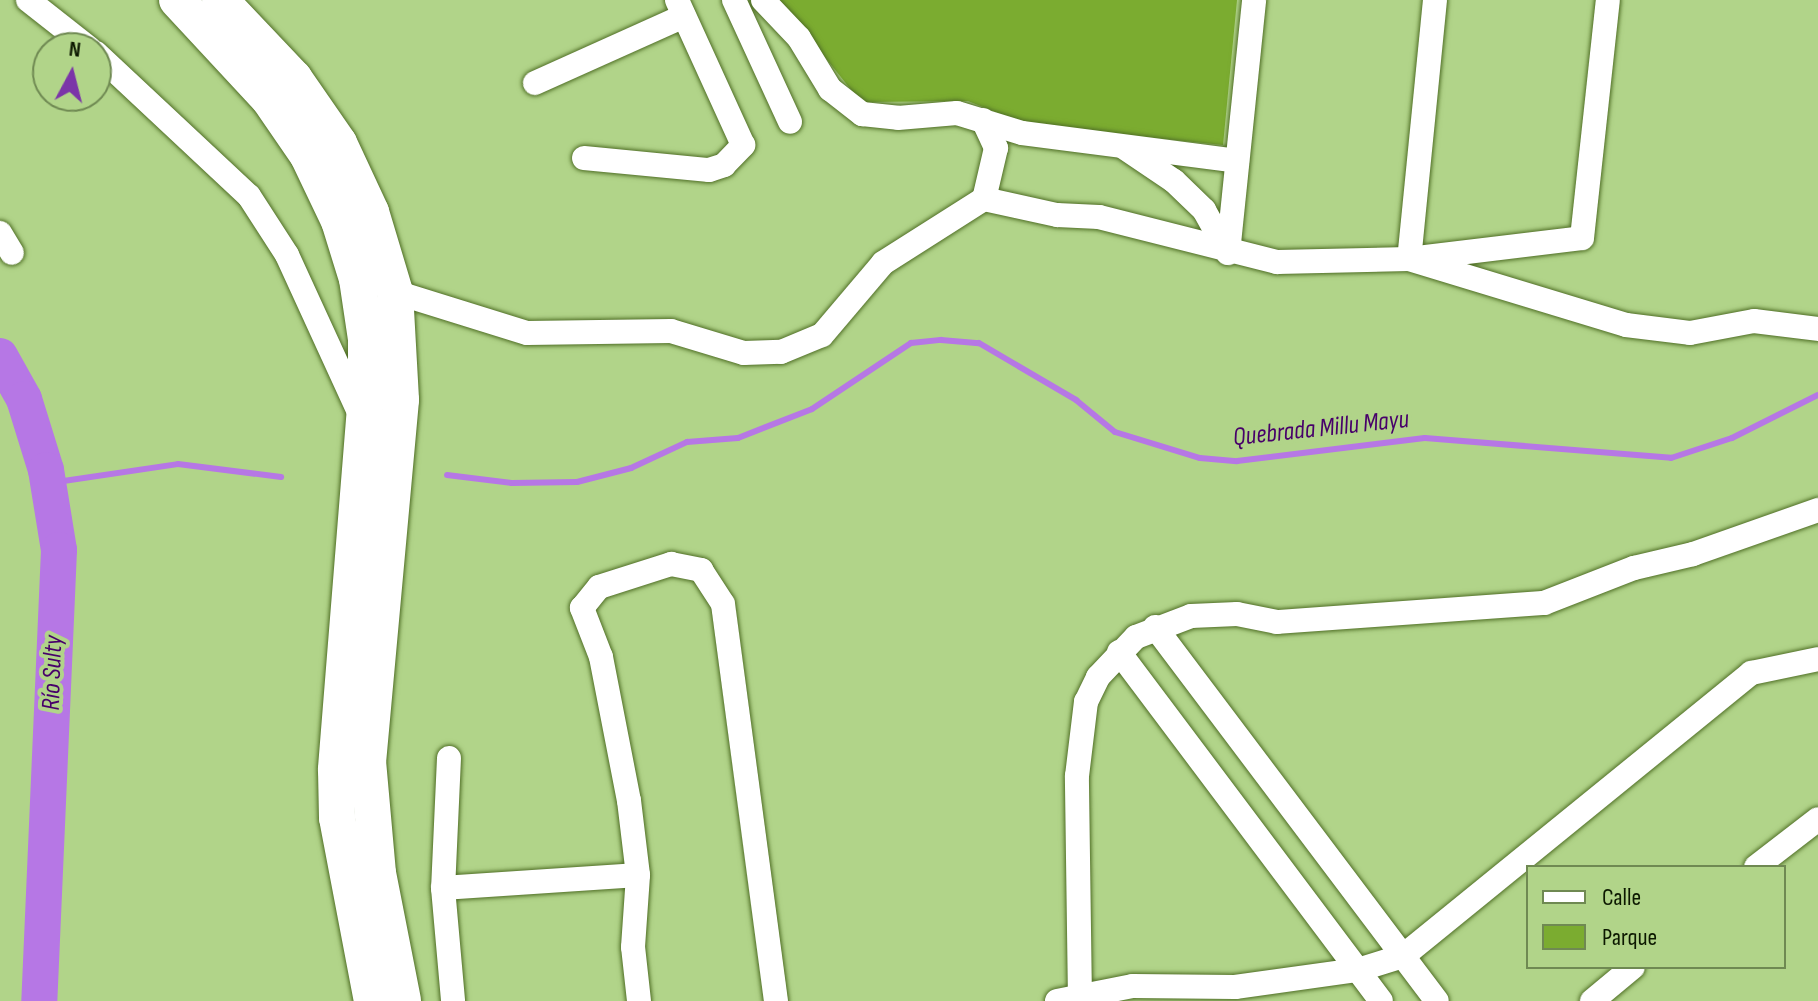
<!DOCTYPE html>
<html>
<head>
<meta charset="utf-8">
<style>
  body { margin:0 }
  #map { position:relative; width:1818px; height:1001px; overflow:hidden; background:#b1d489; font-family:"Sofia Sans Condensed",sans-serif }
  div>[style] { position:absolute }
  .green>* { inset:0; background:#7bac30 }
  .stream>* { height:6px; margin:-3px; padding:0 3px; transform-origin:3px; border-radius:3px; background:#b677e5 }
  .river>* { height:36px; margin:-18px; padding:0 18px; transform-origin:18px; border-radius:18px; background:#b677e5 }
  .roads { filter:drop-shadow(0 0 2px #506f26) drop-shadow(0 0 2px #506f26) }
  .minor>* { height:24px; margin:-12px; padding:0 12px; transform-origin:12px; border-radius:12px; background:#fff }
  .highway>* { height:36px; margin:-18px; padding:0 18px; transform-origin:18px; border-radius:18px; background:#fff }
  span { translate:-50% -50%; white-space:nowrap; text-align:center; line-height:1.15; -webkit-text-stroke:8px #b1d489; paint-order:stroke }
  .water-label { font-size:26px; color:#47006a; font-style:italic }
  .legend { position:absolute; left:1526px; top:865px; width:260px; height:104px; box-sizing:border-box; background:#b1d489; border:2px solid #6f8952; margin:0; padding:10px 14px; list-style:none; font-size:24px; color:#0c1800 }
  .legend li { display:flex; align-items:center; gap:16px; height:40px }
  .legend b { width:40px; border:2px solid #6f8952 }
  .north { position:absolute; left:32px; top:32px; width:80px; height:80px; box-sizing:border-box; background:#b1d489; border:2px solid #6f8952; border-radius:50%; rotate:7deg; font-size:22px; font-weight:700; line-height:32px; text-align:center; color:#0c1800 }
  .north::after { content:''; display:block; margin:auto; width:28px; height:36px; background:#7b35a8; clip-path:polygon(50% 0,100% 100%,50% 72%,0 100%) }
</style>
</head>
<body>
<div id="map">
  <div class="green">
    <i style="clip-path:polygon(779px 0,1237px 0,1223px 145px,1028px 125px,968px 101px,861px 102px)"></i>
  </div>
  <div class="stream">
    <i style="left:447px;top:475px;width:65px;rotate:7deg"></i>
    <i style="left:512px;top:483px;width:65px;rotate:-0.9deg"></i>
    <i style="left:577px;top:482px;width:56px;rotate:-14.5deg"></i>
    <i style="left:631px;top:468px;width:62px;rotate:-24.9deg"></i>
    <i style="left:687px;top:442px;width:51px;rotate:-4.5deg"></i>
    <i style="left:738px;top:438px;width:79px;rotate:-21.4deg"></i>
    <i style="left:812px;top:409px;width:119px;rotate:-33.7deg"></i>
    <i style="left:911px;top:343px;width:30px;rotate:-6deg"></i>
    <i style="left:941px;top:340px;width:38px;rotate:5deg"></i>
    <i style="left:979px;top:343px;width:113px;rotate:30.4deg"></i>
    <i style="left:1076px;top:400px;width:50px;rotate:39.4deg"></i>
    <i style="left:1115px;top:432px;width:89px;rotate:17deg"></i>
    <i style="left:1200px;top:458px;width:37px;rotate:5deg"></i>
    <i style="left:1237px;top:461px;width:189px;rotate:-7deg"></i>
    <i style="left:1425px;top:438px;width:247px;rotate:4.6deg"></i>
    <i style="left:1671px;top:458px;width:64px;rotate:-18.2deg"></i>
    <i style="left:1732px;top:438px;width:96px;rotate:-26.6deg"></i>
    <i style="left:50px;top:483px;width:129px;rotate:-8.4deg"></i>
    <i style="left:178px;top:464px;width:104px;rotate:7.2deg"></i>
  </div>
  <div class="river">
    <i style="left:0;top:356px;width:49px;rotate:60.8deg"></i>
    <i style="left:24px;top:399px;width:74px;rotate:72.8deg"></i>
    <i style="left:46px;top:470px;width:81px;rotate:80.8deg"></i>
    <i style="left:59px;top:550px;width:451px;rotate:92.5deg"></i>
  </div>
  <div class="roads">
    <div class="minor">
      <i style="left:28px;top:0;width:78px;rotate:38.2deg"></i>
      <i style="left:734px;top:0;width:134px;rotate:65.3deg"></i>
      <i style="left:763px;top:0;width:52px;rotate:46.5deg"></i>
      <i style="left:799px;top:38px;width:60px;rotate:58.7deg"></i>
      <i style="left:830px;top:89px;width:41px;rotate:38deg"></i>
      <i style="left:862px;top:114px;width:36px;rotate:6deg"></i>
      <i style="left:898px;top:118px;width:59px;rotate:-4.8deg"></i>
      <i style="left:957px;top:113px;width:68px;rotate:17.1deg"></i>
      <i style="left:1022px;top:133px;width:217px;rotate:7.4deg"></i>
      <i style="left:1435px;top:0;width:260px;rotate:95.7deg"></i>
      <i style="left:1409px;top:259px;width:227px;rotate:16.9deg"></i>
      <i style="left:1626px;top:325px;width:64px;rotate:7.1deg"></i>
      <i style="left:1690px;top:333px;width:65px;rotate:-10.6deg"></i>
      <i style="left:1754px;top:321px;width:64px;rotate:7.1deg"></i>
      <i style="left:96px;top:53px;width:209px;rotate:43.1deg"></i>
      <i style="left:249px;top:196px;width:70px;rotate:57.2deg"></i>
      <i style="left:287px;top:255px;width:178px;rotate:65.4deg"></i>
      <i style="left:535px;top:83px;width:163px;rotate:-24.2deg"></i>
      <i style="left:983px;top:120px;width:31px;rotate:65deg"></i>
      <i style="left:996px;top:148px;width:52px;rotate:103.2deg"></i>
      <i style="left:1125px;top:148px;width:59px;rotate:34deg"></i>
      <i style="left:1174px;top:181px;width:42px;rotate:44deg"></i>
      <i style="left:1204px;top:210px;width:49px;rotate:60.8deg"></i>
      <i style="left:584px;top:158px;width:126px;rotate:5.5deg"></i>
      <i style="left:709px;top:170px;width:16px;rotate:-18deg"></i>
      <i style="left:724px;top:165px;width:28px;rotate:-46deg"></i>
      <i style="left:743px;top:145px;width:159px;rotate:-114.5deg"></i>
      <i style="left:0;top:233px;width:23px;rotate:59deg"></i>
      <i style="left:1228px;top:253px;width:254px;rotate:-84.1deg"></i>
      <i style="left:395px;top:292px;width:138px;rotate:17.3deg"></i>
      <i style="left:527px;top:333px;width:144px;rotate:-0.8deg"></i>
      <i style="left:671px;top:331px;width:76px;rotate:16.8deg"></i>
      <i style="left:744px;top:353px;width:37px;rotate:-2deg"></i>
      <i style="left:781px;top:352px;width:44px;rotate:-22.5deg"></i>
      <i style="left:822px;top:335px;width:94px;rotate:-49.7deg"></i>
      <i style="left:883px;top:263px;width:120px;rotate:-32.4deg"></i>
      <i style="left:984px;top:199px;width:75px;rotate:12.4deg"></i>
      <i style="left:1057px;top:215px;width:42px;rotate:2.7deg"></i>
      <i style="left:1099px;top:217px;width:184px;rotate:14.2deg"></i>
      <i style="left:1277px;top:262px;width:132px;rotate:-1.3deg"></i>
      <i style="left:1409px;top:259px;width:174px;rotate:-6.9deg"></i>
      <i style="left:1582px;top:238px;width:239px;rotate:-83.8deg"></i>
      <i style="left:1155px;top:627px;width:468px;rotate:53deg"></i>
      <i style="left:1119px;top:652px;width:436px;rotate:53.1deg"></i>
      <i style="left:449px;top:758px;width:130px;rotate:92.6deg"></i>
      <i style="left:443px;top:888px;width:113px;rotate:84.9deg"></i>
      <i style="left:1756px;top:867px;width:78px;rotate:-37.7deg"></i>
      <i style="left:443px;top:888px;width:195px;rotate:-3.8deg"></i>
      <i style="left:639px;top:1001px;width:54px;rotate:-96.3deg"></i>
      <i style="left:633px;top:947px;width:72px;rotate:-86deg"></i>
      <i style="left:638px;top:875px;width:75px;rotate:-96.9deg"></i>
      <i style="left:629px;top:801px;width:147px;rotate:-101deg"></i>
      <i style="left:601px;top:657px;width:53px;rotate:-111.2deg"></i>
      <i style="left:582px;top:608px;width:27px;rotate:-51deg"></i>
      <i style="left:599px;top:587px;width:76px;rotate:-17.7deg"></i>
      <i style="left:671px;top:564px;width:31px;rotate:11deg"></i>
      <i style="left:701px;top:570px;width:40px;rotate:57.1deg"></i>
      <i style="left:723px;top:604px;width:401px;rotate:82.4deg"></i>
      <i style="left:1057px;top:1001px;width:77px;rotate:-11.2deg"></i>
      <i style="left:1133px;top:986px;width:102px;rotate:0.6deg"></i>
      <i style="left:1235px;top:987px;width:124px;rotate:-7.9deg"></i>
      <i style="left:1358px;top:970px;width:47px;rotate:-17.3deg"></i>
      <i style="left:1403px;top:956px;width:449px;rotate:-39.1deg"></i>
      <i style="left:1751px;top:673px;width:68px;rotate:-11.8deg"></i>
      <i style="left:1080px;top:1001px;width:225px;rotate:-90.8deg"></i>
      <i style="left:1077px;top:776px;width:75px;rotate:-83.1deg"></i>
      <i style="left:1086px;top:702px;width:28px;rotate:-64deg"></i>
      <i style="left:1098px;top:677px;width:55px;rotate:-46.5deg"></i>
      <i style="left:1136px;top:637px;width:59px;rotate:-20.9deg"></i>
      <i style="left:1191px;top:616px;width:46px;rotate:-2.5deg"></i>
      <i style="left:1237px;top:614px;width:41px;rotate:11.3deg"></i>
      <i style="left:1277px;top:622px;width:268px;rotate:-4.1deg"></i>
      <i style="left:1544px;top:603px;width:97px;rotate:-21.3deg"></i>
      <i style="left:1634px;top:568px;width:61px;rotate:-13.3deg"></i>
      <i style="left:1693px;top:554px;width:133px;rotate:-19.4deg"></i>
      <i style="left:1592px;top:1001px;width:53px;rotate:-39.7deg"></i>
    </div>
    <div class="highway">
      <i style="left:177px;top:0;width:135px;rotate:47.1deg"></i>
      <i style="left:269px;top:99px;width:69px;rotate:55.6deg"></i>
      <i style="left:308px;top:156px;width:72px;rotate:64.5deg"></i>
      <i style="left:339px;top:221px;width:61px;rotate:72.8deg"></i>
      <i style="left:357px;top:279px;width:61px;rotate:81.5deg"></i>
      <i style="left:366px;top:339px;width:56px;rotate:90deg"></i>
      <i style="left:366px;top:395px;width:376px;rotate:94.6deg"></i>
      <i style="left:336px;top:770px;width:48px;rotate:88.8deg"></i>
      <i style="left:337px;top:818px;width:186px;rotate:79.2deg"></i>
      <i style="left:220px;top:0;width:108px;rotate:46.5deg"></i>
      <i style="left:294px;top:78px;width:79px;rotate:55.3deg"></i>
      <i style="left:339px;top:143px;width:76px;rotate:65.1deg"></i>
      <i style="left:371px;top:212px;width:84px;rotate:73.3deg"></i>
      <i style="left:395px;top:292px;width:108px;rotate:86.8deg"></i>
      <i style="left:401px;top:400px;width:363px;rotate:95.2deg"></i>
      <i style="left:368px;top:761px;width:112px;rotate:84.9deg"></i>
      <i style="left:378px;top:873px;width:130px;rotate:78.9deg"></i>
    </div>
  </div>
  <div class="water-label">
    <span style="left:1321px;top:429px;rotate:-6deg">Quebrada Millu Mayu</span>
    <span style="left:53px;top:673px;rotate:-88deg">Río Sulty</span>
  </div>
  <ul class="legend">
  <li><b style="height:10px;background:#fff"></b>Calle</li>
  <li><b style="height:22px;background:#7bac30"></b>Parque</li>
  </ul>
  <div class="north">N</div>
</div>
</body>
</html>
